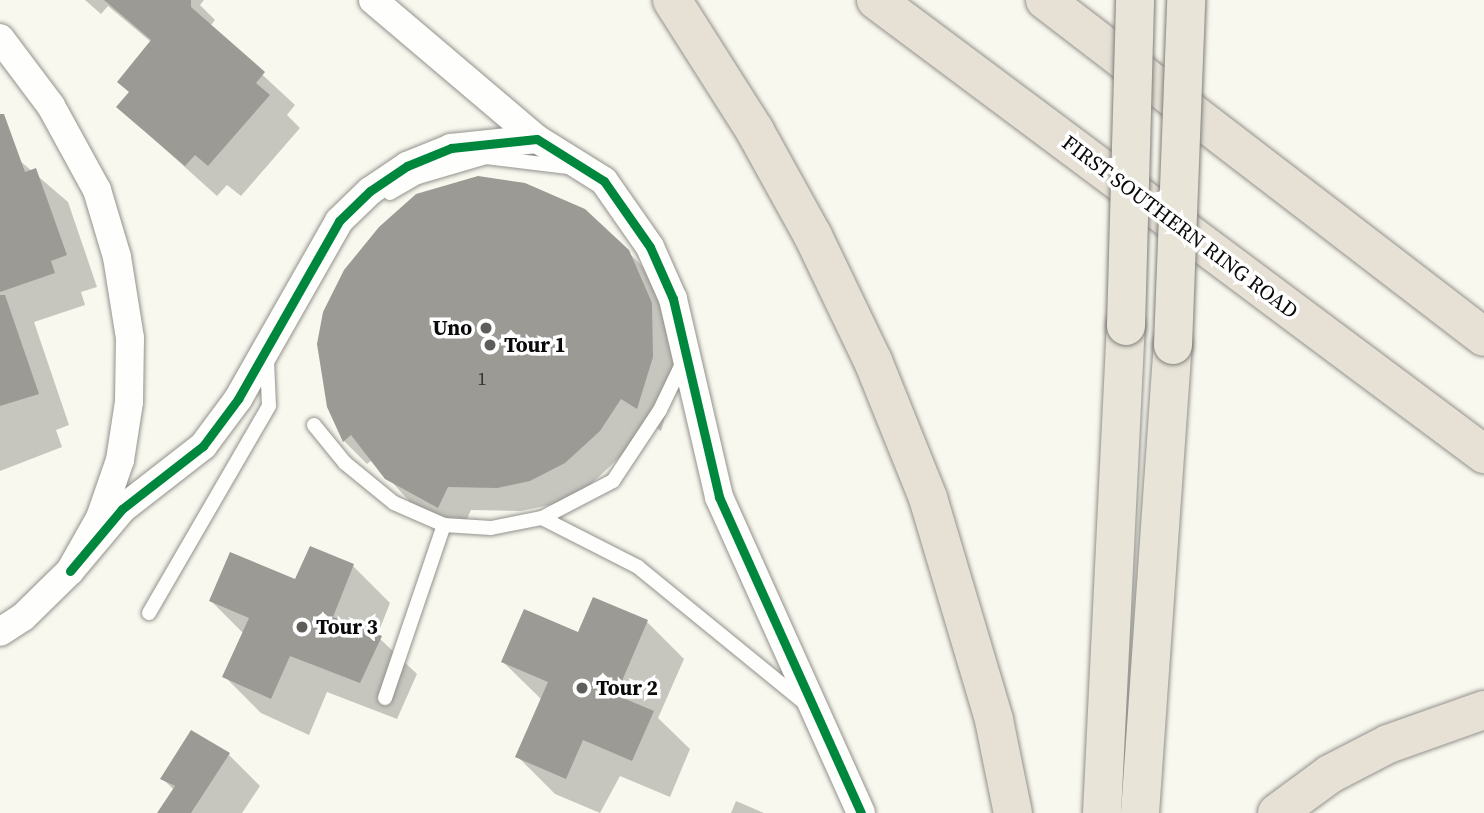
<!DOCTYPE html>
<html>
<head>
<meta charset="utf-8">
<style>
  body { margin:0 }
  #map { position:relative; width:1484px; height:813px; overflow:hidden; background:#f9f8ee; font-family:"Source Serif 4",serif }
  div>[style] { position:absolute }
  .shadow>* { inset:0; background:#0003 }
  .building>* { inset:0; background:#9b9a94 }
  .roads { filter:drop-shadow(0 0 2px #92918d) drop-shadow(0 0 2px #92918d) }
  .service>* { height:14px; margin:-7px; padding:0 7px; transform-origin:7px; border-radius:7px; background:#fefefc }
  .minor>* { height:28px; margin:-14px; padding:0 14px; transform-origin:14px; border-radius:14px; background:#fefefc }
  .trunk>* { height:38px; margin:-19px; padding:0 19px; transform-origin:19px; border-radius:19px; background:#e8e4d7 }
  .motorway>* { height:38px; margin:-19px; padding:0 19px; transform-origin:19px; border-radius:19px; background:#e6e0d5 }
  .bridges { filter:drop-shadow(0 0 2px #7f7e7a) drop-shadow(0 0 2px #7f7e7a) }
  .trunk-bridge>* { height:38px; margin:-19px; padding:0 19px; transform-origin:19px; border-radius:19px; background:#e8e4d7 }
  .cycleway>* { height:9px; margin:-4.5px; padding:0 4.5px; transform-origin:4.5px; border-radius:4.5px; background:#00873e }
  .dots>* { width:19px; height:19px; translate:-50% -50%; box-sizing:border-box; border:4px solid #fff; border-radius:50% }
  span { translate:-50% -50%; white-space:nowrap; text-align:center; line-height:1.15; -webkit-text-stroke:7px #fff; paint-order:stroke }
  .number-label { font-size:18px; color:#2e2e2c }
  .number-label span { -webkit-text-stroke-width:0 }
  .street-label { font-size:21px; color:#0a0a0a }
  .poi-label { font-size:21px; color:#0a0a0a; font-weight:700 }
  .right { translate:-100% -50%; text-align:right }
  .left { translate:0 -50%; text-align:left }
</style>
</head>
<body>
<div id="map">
  <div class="shadow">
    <i style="clip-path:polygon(85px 0,204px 0,200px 5px,215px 20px,210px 26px,295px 105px,287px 115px,300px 128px,241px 196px,227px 185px,217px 196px,118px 107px,131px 93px,151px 42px,108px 6px,101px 14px)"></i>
    <i style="clip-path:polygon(19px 160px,68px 202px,97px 287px,81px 292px,85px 305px,34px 322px,69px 425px,56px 430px,62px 447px,0 471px,0 166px)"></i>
    <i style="clip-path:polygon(628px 252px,652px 276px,674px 328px,675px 382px,661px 431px,645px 421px,623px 454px,589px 486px,554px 504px,521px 511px,471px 510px,462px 530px,410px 502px,372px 460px,367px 464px,344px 441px,329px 407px)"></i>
    <i style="clip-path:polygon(353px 566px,390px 603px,377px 636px,417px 674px,397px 719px,327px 692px,309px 735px,261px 713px,224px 676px,244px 634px,211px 601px)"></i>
    <i style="clip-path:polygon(647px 622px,684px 659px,658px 718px,690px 749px,670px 797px,620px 776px,600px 813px,555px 794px,518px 757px,542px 700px,503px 662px,578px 634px)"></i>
    <i style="clip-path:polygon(229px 755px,260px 786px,242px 813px,159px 813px,174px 790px,162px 778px)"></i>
    <i style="clip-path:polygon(736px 801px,764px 813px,731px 813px)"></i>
  </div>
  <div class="building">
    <i style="clip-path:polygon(104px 0,191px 0,191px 7px,265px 72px,256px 83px,270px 95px,208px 166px,195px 155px,185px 166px,116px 107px,129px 92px,117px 82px,151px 40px)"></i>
    <i style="clip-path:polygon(0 114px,4px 114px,25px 172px,36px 168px,67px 255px,51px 261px,55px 273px,0 292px)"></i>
    <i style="clip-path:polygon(478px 176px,525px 183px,585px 209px,629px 250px,652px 303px,653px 357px,637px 409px,621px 399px,600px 431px,565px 463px,530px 481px,497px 488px,448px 487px,438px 508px,385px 479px,351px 435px,343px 442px,327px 407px,317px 344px,323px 312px,344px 270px,379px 227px,416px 194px)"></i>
    <i style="clip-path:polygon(0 295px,5px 295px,39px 394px,0 406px)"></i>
    <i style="clip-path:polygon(310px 546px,354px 564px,333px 617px,382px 636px,360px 683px,290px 656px,271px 699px,222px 677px,249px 618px,209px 601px,230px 552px,295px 579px)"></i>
    <i style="clip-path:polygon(593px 597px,648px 620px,616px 695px,654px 711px,632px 761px,583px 740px,566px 779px,515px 757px,548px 682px,501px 662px,524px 609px,578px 632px)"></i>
    <i style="clip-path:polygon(191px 730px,230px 753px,191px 813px,157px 813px,175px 786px,160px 779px)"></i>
  </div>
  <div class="roads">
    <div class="service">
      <i style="left:390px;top:193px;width:32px;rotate:-30deg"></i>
      <i style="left:418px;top:177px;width:71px;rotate:-16.4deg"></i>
      <i style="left:486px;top:157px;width:83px;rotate:7deg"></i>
      <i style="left:314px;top:425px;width:49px;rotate:50.8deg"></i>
      <i style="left:345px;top:463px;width:63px;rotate:39.2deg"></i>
      <i style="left:394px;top:503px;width:55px;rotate:23.7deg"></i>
      <i style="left:444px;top:525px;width:47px;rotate:3.7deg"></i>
      <i style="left:491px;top:528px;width:52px;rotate:-11.1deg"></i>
      <i style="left:542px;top:518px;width:80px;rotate:-27.5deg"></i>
      <i style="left:613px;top:481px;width:85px;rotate:-56.5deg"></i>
      <i style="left:660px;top:410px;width:55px;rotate:-64.4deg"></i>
      <i style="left:542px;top:518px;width:108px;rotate:27deg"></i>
      <i style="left:638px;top:567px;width:217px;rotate:39.2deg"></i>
      <i style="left:149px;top:613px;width:239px;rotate:-59.9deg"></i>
      <i style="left:269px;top:406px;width:46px;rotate:-92.5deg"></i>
      <i style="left:385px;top:698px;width:183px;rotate:-71.2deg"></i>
    </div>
    <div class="minor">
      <i style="left:373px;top:0;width:215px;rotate:40.3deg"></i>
      <i style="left:0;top:38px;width:85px;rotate:53.1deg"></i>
      <i style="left:51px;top:106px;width:96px;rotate:61.3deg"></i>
      <i style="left:97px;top:190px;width:70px;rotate:73.4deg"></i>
      <i style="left:117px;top:257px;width:82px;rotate:80.9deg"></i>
      <i style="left:130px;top:338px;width:64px;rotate:90.9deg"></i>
      <i style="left:129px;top:402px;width:59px;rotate:98.8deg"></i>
      <i style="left:120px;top:460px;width:61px;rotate:109deg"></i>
      <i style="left:100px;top:518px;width:61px;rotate:119.5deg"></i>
      <i style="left:70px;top:571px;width:66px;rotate:135.6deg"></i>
      <i style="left:23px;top:617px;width:27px;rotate:147deg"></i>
      <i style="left:70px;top:571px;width:81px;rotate:-50deg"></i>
      <i style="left:122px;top:509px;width:103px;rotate:-37.9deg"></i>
      <i style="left:203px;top:446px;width:59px;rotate:-53.3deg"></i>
      <i style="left:238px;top:399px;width:205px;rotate:-60.4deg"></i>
      <i style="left:339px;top:221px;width:43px;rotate:-44.1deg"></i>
      <i style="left:370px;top:191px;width:45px;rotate:-34deg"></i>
      <i style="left:407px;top:166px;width:48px;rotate:-22.2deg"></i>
      <i style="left:451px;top:148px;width:86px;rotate:-6deg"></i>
      <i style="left:537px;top:139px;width:79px;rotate:32.1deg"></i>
      <i style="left:604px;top:181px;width:80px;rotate:55.1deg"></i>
      <i style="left:650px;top:247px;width:57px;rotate:66.1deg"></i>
      <i style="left:673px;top:299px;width:203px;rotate:76.9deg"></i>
      <i style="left:719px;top:497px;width:346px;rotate:65.8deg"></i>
    </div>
    <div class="trunk">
      <i style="left:1102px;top:813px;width:488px;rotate:-87.2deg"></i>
      <i style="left:1140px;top:813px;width:469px;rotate:-86deg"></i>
    </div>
    <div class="motorway">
      <i style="left:672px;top:0;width:155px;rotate:57.6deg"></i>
      <i style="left:755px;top:131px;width:120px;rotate:61.1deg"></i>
      <i style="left:813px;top:236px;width:139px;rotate:64.4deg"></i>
      <i style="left:873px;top:361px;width:148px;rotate:68.1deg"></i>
      <i style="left:928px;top:498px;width:232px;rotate:73.4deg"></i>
      <i style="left:994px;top:720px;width:95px;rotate:78.5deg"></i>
      <i style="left:876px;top:0;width:759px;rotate:36.75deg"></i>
      <i style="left:1045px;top:0;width:553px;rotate:37.51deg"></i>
      <i style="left:1277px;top:813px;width:66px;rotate:-36.3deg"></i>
      <i style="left:1330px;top:774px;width:65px;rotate:-27.3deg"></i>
      <i style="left:1388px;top:744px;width:102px;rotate:-19.5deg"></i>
    </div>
  </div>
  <div class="bridges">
    <div class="trunk-bridge">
      <i style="left:1126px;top:326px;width:326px;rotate:-88.4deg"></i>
      <i style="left:1173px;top:345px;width:345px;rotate:-87.8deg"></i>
    </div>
  </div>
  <div class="cycleway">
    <i style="left:70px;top:571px;width:81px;rotate:-50deg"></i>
    <i style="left:122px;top:509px;width:103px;rotate:-37.9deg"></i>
    <i style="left:203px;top:446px;width:59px;rotate:-53.3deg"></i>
    <i style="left:238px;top:399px;width:205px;rotate:-60.4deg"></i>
    <i style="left:339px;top:221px;width:43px;rotate:-44.1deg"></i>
    <i style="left:370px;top:191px;width:45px;rotate:-34deg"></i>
    <i style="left:407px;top:166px;width:48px;rotate:-22.2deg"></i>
    <i style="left:451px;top:148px;width:86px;rotate:-6deg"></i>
    <i style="left:537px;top:139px;width:79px;rotate:32.1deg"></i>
    <i style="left:604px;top:181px;width:80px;rotate:55.1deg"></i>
    <i style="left:650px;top:247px;width:57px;rotate:66.1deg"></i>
    <i style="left:673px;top:299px;width:203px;rotate:76.9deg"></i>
    <i style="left:719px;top:497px;width:346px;rotate:65.8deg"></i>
  </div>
  <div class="dots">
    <i style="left:486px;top:328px;background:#5e5d5a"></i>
    <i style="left:490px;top:345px;background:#5e5d5a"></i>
    <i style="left:302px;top:627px;background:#5e5d5a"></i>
    <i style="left:582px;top:688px;background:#5e5d5a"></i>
  </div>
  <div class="number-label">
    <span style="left:482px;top:379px">1</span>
  </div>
  <div class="street-label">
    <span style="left:1180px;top:227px;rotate:37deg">FIRST SOUTHERN RING ROAD</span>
  </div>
  <div class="poi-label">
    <span class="right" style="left:472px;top:328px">Uno</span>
    <span class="left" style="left:504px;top:345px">Tour 1</span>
    <span class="left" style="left:316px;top:627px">Tour 3</span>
    <span class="left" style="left:596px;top:688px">Tour 2</span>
  </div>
</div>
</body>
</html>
